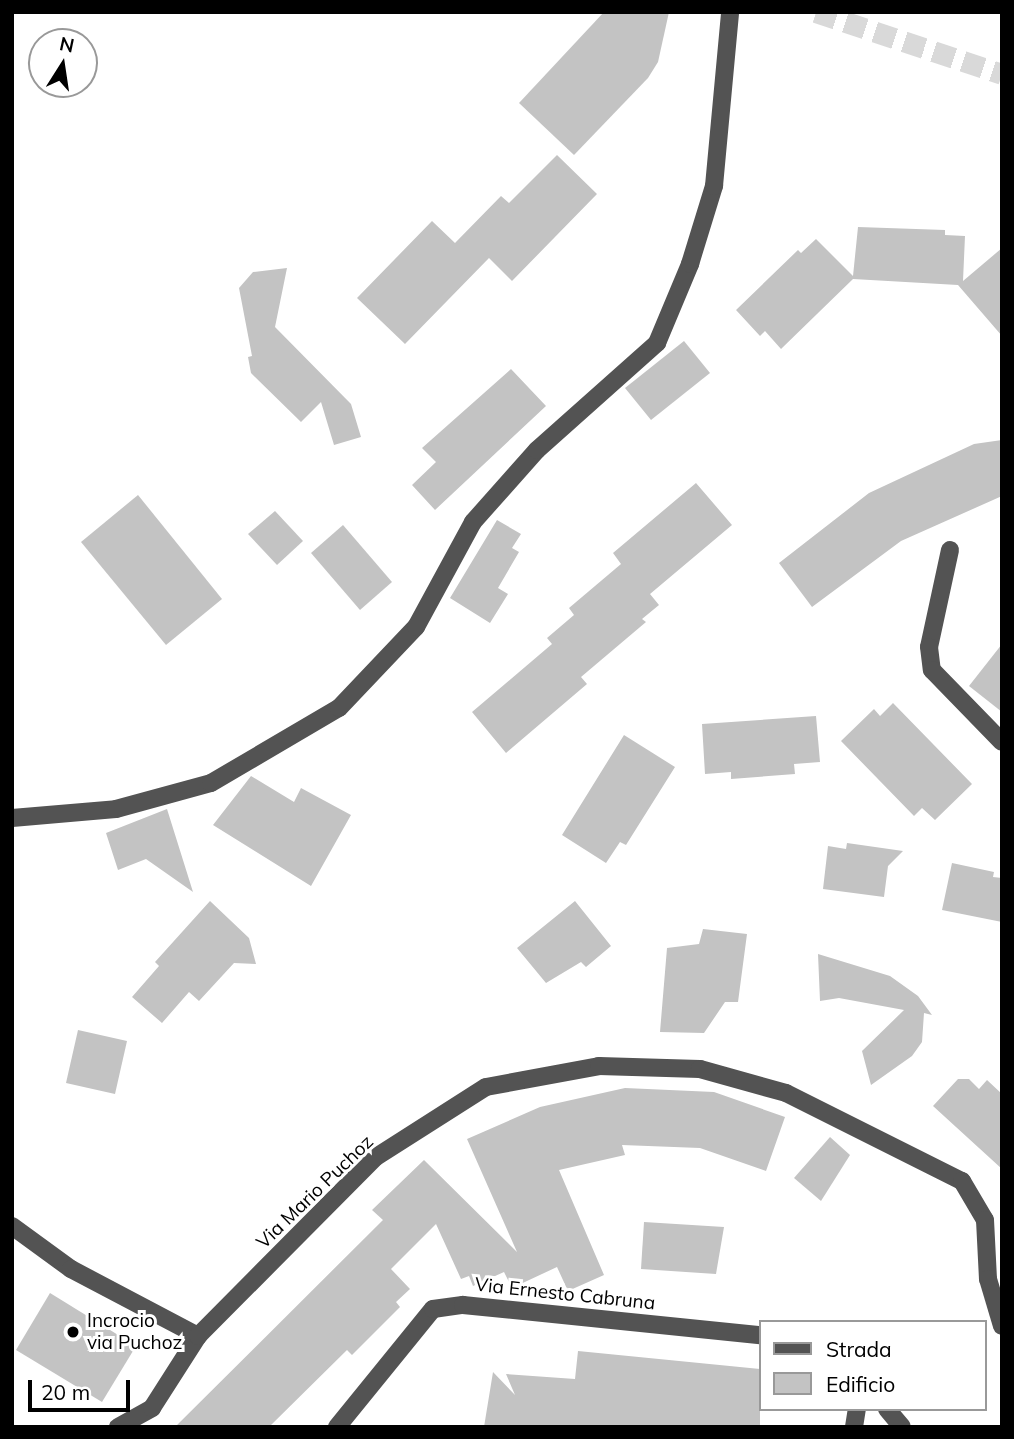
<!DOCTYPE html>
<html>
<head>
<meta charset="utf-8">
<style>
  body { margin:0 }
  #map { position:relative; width:1014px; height:1439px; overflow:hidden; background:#fff; font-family:Mulish,sans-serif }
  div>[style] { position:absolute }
  .building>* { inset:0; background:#c3c3c3 }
  .highway-tunnel>* { height:21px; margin-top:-10.5px; transform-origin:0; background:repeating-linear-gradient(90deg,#d9d9d9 0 21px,transparent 0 31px) }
  .minor>* { height:18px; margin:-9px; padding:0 9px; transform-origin:9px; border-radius:9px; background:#535353 }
  .dots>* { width:19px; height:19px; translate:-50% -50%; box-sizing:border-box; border:4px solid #fff; border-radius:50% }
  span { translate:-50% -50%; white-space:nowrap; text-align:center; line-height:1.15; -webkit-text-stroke:6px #fff; paint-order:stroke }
  .street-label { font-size:19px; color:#000 }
  .poi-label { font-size:19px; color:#000 }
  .left { translate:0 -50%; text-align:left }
  .frame { position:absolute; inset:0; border:14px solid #000; pointer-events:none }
  .legend { position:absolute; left:759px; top:1320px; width:228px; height:91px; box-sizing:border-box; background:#fff; border:2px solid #999; margin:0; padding:9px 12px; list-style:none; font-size:21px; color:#000 }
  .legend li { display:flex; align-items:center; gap:14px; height:35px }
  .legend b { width:35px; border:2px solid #999 }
  .north { position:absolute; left:28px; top:28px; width:70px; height:70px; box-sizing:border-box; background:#fff; border:2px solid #999; border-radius:50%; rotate:12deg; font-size:19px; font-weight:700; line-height:28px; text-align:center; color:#000 }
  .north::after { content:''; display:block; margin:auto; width:24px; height:32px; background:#000; clip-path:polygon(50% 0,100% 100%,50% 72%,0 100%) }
  .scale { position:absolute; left:28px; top:1380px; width:102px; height:32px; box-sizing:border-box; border:4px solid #000; border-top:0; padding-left:9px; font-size:21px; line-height:24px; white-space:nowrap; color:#000; -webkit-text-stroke:5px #fff; paint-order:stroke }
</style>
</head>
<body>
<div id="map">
  <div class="building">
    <i style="clip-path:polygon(604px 12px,669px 12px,658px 62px,648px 78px,574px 155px,519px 103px)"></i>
    <i style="clip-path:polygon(557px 155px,597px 194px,512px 281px,489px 258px,405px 344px,357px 298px,432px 221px,455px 243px,501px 196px,509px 203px)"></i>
    <i style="clip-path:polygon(858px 227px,945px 230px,945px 235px,965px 236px,963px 281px,1002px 248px,1002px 336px,958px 285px,853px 279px,781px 349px,765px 331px,760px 336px,736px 310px,798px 250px,801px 253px,816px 239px,853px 276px)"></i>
    <i style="clip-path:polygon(287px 268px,275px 327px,351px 404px,361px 437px,334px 445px,321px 402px,301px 422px,251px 373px,248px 357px,252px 356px,239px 288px,253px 272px)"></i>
    <i style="clip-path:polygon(684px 341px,710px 373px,651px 420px,625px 388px)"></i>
    <i style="clip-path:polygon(511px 369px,546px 406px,435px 510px,412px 485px,436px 462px,422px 448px)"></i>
    <i style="clip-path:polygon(1002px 440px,1002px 496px,901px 541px,812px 607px,779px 563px,869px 493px,974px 444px)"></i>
    <i style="clip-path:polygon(696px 483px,732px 525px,650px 594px,659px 605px,642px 619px,646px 622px,581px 677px,587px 684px,506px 753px,472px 712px,552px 644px,547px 638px,574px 615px,569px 608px,621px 564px,613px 553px)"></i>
    <i style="clip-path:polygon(138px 495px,222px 599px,166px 645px,81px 542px)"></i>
    <i style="clip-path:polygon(275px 511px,303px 541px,277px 565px,248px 534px)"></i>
    <i style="clip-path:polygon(497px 520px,521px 534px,512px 548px,519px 552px,498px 588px,508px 594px,490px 623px,450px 598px)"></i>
    <i style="clip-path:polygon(343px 525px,392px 582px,360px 610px,311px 553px)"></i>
    <i style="clip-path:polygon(1002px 644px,1002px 712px,969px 686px)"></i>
    <i style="clip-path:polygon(893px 703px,972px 784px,935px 820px,922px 808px,914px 816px,841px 741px,874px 709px,880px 716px)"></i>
    <i style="clip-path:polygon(816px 716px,820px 762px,794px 764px,795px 774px,731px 779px,731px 772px,705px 774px,702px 724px)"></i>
    <i style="clip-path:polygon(624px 735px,675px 767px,626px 845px,620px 842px,606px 863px,562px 835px)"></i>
    <i style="clip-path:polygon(251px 776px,294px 802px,301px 788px,351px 815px,311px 886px,213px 825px)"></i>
    <i style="clip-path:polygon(167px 809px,193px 892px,146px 859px,118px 870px,106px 833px)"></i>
    <i style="clip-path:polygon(847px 843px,903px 851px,888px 866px,884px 897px,823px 889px,828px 846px,846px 849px)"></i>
    <i style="clip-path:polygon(952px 863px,994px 872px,993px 877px,1002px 878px,1002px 922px,942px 910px)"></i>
    <i style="clip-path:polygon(210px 901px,249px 938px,256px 964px,234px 963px,199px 1001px,189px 992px,162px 1023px,132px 997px,159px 966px,155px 962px)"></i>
    <i style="clip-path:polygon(575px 901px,611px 946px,586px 967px,581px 962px,546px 983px,517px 948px)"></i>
    <i style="clip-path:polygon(703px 929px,747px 934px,738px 1002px,725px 1002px,704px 1033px,660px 1032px,667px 948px,699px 944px)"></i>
    <i style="clip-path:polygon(818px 954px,890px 976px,918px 996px,932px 1015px,924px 1013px,922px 1042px,912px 1056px,871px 1085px,862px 1051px,904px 1010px,839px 998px,820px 1001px)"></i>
    <i style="clip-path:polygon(78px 1030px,127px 1041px,115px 1094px,66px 1083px)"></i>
    <i style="clip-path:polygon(958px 1079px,969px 1079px,979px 1089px,987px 1080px,1002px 1094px,1002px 1169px,933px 1106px)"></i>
    <i style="clip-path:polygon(625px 1088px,714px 1092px,785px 1117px,766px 1171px,700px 1148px,622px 1145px,625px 1155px,559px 1170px,604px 1275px,568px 1291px,557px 1267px,512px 1288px,504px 1272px,473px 1286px,469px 1276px,461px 1279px,436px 1224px,391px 1269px,410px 1289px,396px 1302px,400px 1307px,352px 1355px,347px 1350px,269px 1427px,175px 1427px,383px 1220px,372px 1210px,424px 1160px,517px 1252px,467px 1139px,540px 1107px)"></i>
    <i style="clip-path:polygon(830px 1137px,850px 1155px,821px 1201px,794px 1178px)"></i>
    <i style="clip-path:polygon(644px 1222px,724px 1227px,716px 1274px,641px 1269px)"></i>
    <i style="clip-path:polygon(50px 1293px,136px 1346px,102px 1402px,16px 1350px)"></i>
    <i style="clip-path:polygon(578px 1351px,760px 1369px,760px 1427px,484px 1427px,493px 1372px,515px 1395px,506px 1374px,575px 1379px)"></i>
  </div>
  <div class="highway-tunnel">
    <i style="left:816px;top:12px;width:196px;rotate:18.4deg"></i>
  </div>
  <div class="minor">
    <i style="left:950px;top:550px;width:99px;rotate:102.2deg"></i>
    <i style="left:929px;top:647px;width:23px;rotate:83deg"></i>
    <i style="left:932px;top:670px;width:100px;rotate:45.8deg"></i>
    <i style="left:12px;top:818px;width:104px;rotate:-4.9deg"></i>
    <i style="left:116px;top:809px;width:98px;rotate:-15.3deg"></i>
    <i style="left:211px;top:783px;width:148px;rotate:-30.4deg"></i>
    <i style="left:339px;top:708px;width:112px;rotate:-46.5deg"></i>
    <i style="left:416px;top:627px;width:119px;rotate:-61.5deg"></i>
    <i style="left:473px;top:522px;width:96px;rotate:-48.4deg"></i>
    <i style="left:537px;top:450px;width:161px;rotate:-41.7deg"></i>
    <i style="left:657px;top:343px;width:86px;rotate:-67.3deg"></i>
    <i style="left:690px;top:264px;width:82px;rotate:-72.9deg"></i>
    <i style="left:714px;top:186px;width:175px;rotate:-84.7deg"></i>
    <i style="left:12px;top:1226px;width:73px;rotate:36.1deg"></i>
    <i style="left:71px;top:1269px;width:144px;rotate:27.8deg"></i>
    <i style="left:887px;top:1409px;width:23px;rotate:50deg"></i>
    <i style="left:118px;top:1427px;width:39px;rotate:-29deg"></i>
    <i style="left:152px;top:1408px;width:85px;rotate:-57.4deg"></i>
    <i style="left:198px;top:1336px;width:252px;rotate:-45.2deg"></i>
    <i style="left:376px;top:1157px;width:130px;rotate:-32.5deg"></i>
    <i style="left:486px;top:1087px;width:115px;rotate:-10.5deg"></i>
    <i style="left:599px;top:1066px;width:101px;rotate:1.7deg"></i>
    <i style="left:700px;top:1069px;width:89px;rotate:15.6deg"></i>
    <i style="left:786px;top:1093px;width:197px;rotate:26.6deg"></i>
    <i style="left:962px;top:1181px;width:45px;rotate:59.5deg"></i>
    <i style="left:985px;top:1220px;width:59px;rotate:87.1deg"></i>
    <i style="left:988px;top:1279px;width:49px;rotate:73.4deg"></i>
    <i style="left:337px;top:1427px;width:152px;rotate:-50.9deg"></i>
    <i style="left:433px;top:1309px;width:30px;rotate:-8deg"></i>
    <i style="left:463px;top:1305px;width:299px;rotate:5.8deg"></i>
    <i style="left:854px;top:1427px;width:18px;rotate:-81deg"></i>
  </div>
  <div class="dots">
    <i style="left:73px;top:1332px;background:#000"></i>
  </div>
  <div class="street-label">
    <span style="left:315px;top:1192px;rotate:-44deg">Via Mario Puchoz</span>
    <span style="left:565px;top:1294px;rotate:6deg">Via Ernesto Cabruna</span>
  </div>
  <div class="poi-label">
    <span class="left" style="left:87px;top:1332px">Incrocio<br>via Puchoz</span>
  </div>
  <div class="frame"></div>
  <ul class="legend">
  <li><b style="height:9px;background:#535353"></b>Strada</li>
  <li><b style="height:19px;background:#c3c3c3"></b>Edificio</li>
  </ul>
  <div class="north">N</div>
  <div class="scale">20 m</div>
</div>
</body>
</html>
